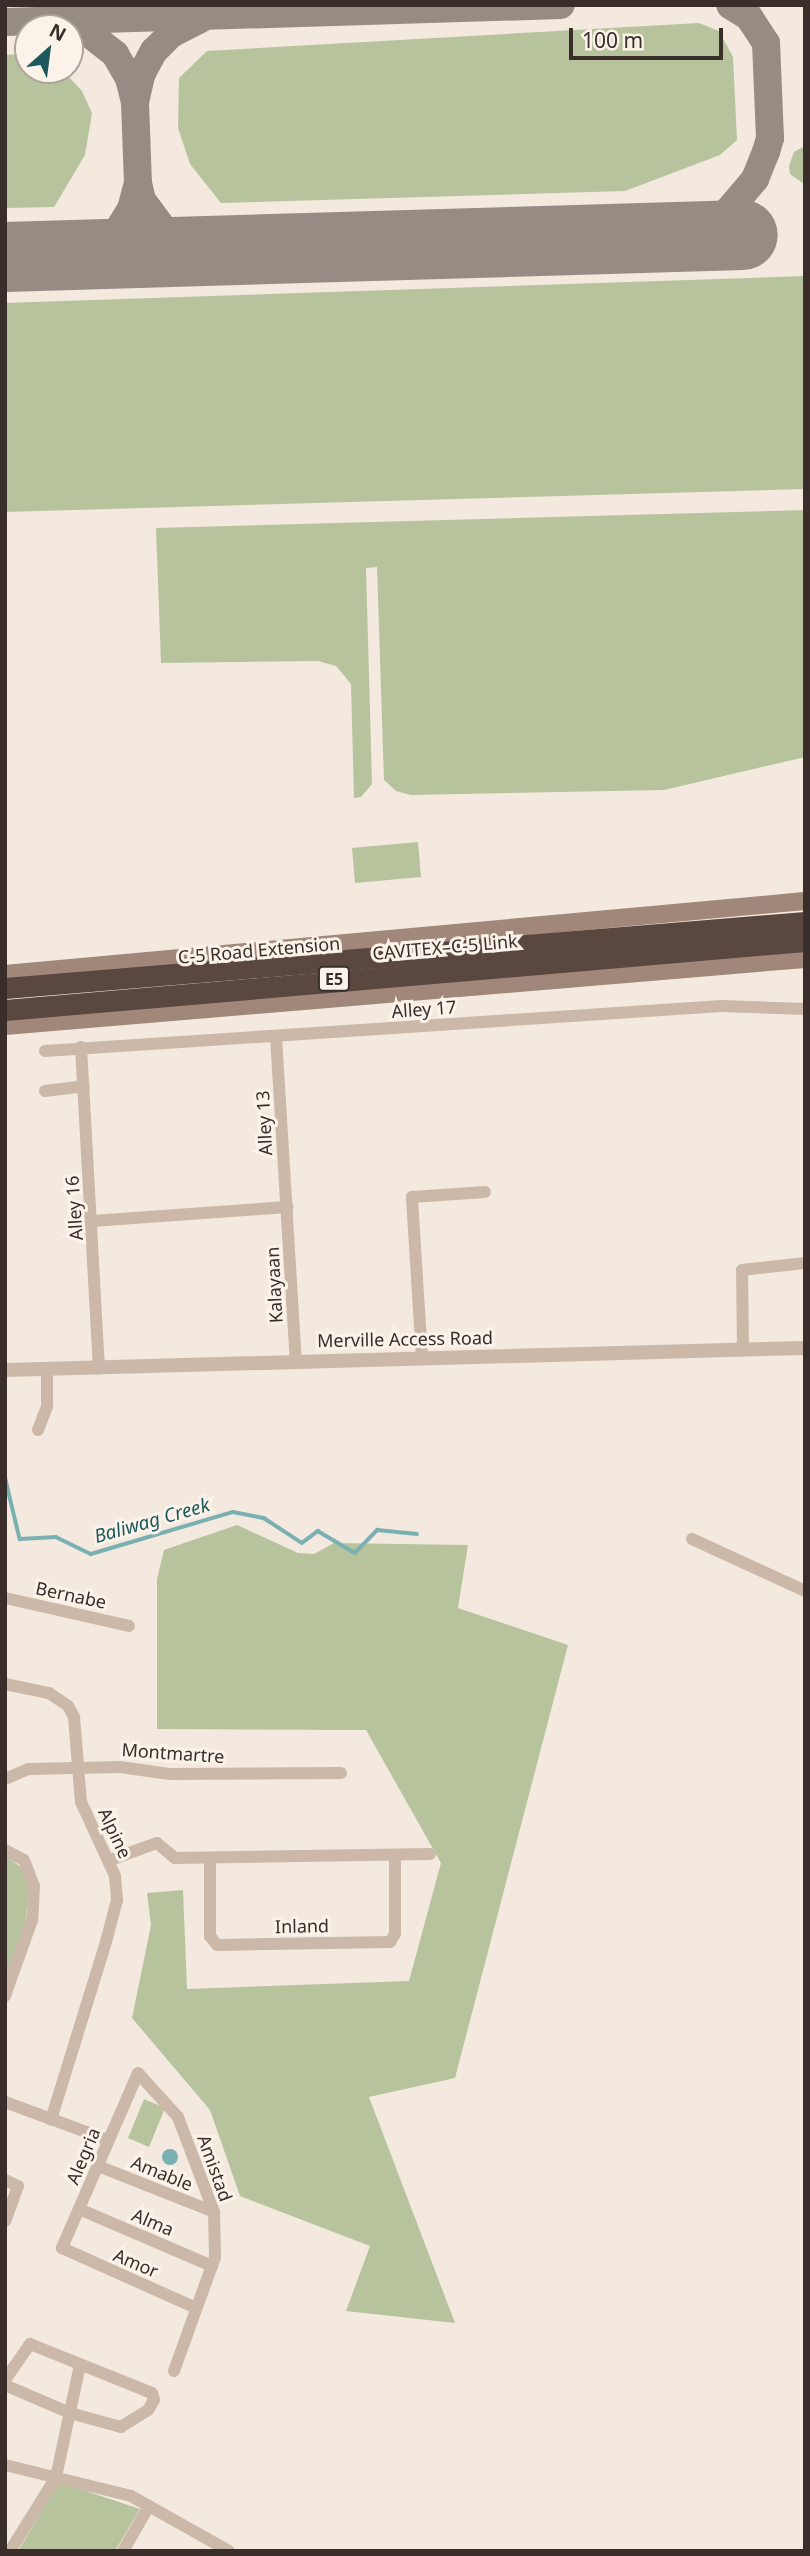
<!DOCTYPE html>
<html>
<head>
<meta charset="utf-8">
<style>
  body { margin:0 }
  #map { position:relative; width:810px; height:2556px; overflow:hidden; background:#f3e9de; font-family:"Noto Sans",sans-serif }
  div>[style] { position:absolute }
  .green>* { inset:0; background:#b7c39d }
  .water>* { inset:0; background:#7bb0b2 }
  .round { border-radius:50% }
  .stream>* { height:3.5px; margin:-1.75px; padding:0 1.75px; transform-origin:1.75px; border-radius:1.75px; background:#7bb0b2 }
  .taxiway>* { height:28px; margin:-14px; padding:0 14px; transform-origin:14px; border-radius:14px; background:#968c84 }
  .runway>* { height:70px; margin:-35px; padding:0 35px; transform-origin:35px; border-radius:35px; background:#968c84 }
  .minor>* { height:12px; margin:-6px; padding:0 6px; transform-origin:6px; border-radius:6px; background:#ccb8a9 }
  .tertiary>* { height:14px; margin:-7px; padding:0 7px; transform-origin:7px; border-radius:7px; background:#ccb8a9 }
  .secondary>* { height:18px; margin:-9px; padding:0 9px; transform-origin:9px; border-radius:9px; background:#a0877a }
  .motorway>* { height:21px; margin:-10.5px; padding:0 10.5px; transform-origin:10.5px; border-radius:10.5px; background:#5a4840 }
  span { translate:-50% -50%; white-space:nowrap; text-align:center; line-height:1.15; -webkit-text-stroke:6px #fbf3ea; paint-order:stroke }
  .shield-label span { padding:2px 5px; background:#fbf3ea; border:2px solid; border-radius:5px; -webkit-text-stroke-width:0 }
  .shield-label { font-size:16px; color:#392e29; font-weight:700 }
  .street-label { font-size:18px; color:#392e29 }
  .water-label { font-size:19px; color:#1d595c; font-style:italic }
  .frame { position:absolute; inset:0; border:7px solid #392e29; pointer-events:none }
  .north { position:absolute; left:14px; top:14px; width:70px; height:70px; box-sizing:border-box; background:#fbf3ea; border:2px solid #ada49d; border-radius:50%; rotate:28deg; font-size:19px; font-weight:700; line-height:28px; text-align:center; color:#392e29 }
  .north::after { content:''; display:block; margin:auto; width:24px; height:32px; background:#1d595c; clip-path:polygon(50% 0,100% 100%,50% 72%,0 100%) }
  .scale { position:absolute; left:569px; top:28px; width:154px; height:32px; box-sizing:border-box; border:4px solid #392e29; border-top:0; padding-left:9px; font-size:21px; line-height:24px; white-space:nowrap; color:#392e29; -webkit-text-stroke:5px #fbf3ea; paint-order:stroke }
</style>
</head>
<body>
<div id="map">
  <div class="green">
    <i style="clip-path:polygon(699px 23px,719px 31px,733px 57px,737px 140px,720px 155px,625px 191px,221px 203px,190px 164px,178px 128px,179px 78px,207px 51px)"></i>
    <i style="clip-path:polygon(21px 54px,28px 57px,28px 70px,61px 70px,67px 75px,82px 91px,92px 113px,85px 155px,54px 207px,5px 208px,5px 55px)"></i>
    <i style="clip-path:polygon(805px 146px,805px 184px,804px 184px,790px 174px,789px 166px,794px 152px)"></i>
    <i style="clip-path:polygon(805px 276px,805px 489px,5px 512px,5px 303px)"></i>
    <i style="clip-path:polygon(805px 510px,805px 757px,664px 790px,411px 795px,396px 791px,384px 780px,377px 567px,366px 568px,372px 784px,361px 797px,354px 798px,351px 684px,336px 666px,318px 661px,161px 663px,156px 528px)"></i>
    <i style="clip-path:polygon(418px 842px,421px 877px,355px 883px,352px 848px)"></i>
    <i style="clip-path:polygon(237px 1525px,298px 1553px,314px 1554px,334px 1543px,468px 1545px,458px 1608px,568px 1645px,455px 2078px,369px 2097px,455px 2323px,346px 2311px,370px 2246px,240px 2196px,210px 2110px,132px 2018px,151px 1925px,147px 1893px,183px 1890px,187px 1989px,409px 1981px,441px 1863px,366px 1730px,157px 1729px,157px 1579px,164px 1550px)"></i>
    <i style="clip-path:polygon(5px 1856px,21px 1867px,29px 1888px,25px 1924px,5px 1978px)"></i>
    <i style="clip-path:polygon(144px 2099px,165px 2108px,149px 2147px,128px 2138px)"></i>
    <i style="clip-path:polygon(59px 2482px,140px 2509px,115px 2551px,18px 2551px)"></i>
  </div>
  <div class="water">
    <i class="round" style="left:162px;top:2149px;width:16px;height:16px"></i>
  </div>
  <div class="stream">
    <i style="left:5px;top:1476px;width:65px;rotate:76.6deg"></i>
    <i style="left:20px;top:1539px;width:36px;rotate:-3deg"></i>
    <i style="left:56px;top:1537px;width:39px;rotate:26deg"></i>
    <i style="left:91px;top:1554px;width:148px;rotate:-16.5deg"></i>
    <i style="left:233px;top:1512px;width:32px;rotate:11deg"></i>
    <i style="left:264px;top:1518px;width:45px;rotate:33.3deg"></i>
    <i style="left:302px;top:1543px;width:20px;rotate:-37deg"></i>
    <i style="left:318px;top:1531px;width:43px;rotate:30.7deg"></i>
    <i style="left:355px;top:1553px;width:32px;rotate:-46deg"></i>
    <i style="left:377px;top:1530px;width:40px;rotate:5.7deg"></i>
  </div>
  <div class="taxiway">
    <i style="left:5px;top:22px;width:556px;rotate:-1.75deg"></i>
    <i style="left:63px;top:23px;width:26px;rotate:21deg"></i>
    <i style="left:87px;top:32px;width:36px;rotate:38deg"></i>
    <i style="left:115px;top:54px;width:28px;rotate:60deg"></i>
    <i style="left:129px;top:78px;width:25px;rotate:76deg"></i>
    <i style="left:135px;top:102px;width:28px;rotate:-77deg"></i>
    <i style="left:141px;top:75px;width:27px;rotate:-62deg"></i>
    <i style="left:154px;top:51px;width:24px;rotate:-45deg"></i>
    <i style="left:171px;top:34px;width:33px;rotate:-27deg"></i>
    <i style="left:135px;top:102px;width:81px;rotate:87.9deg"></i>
    <i style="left:669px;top:236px;width:37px;rotate:-16deg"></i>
    <i style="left:705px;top:226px;width:27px;rotate:-33deg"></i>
    <i style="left:728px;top:211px;width:42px;rotate:-49.8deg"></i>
    <i style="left:755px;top:179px;width:29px;rotate:-68deg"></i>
    <i style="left:766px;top:152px;width:15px;rotate:-74deg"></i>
    <i style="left:770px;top:138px;width:95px;rotate:-92.4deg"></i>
    <i style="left:766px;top:43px;width:31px;rotate:-123deg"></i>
    <i style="left:749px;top:17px;width:22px;rotate:-148deg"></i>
    <i style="left:66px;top:255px;width:56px;rotate:-24.3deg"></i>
    <i style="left:117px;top:232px;width:27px;rotate:-59deg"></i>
    <i style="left:131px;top:209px;width:27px;rotate:-75deg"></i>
    <i style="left:138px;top:183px;width:17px;rotate:77deg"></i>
    <i style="left:142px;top:200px;width:42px;rotate:53.7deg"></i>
    <i style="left:167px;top:234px;width:48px;rotate:20.7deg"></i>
  </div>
  <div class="runway">
    <i style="left:5px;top:257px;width:738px;rotate:-1.71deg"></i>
  </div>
  <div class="minor">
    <i style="left:276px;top:1037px;width:324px;rotate:86.5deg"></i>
    <i style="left:81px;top:1047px;width:322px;rotate:86.8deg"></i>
    <i style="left:45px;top:1051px;width:678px;rotate:-3.8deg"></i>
    <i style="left:722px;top:1006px;width:83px;rotate:2.1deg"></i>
    <i style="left:45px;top:1091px;width:39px;rotate:-7deg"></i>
    <i style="left:92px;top:1221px;width:196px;rotate:-4.1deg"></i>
    <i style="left:743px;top:1349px;width:79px;rotate:-90.7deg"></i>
    <i style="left:742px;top:1270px;width:63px;rotate:-6.3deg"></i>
    <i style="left:422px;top:1358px;width:161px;rotate:-93.6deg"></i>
    <i style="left:412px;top:1197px;width:73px;rotate:-3.9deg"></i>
    <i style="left:38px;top:1430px;width:26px;rotate:-69deg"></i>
    <i style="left:47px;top:1406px;width:37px;rotate:-90deg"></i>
    <i style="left:692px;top:1539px;width:124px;rotate:24.7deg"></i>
    <i style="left:5px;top:1598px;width:127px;rotate:12.7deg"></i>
    <i style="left:5px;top:1684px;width:45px;rotate:11.6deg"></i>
    <i style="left:49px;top:1693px;width:23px;rotate:34deg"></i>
    <i style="left:68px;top:1706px;width:13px;rotate:61deg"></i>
    <i style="left:74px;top:1717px;width:85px;rotate:85.3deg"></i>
    <i style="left:81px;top:1802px;width:81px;rotate:65.3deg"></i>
    <i style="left:115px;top:1876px;width:24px;rotate:85deg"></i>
    <i style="left:117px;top:1900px;width:43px;rotate:104.7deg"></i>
    <i style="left:106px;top:1942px;width:186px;rotate:107.2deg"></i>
    <i style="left:5px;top:1779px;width:26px;rotate:-23deg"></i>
    <i style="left:29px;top:1769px;width:91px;rotate:-1.3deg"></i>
    <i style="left:120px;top:1767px;width:50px;rotate:8deg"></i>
    <i style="left:170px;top:1774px;width:171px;rotate:-0.3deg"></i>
    <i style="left:5px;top:1850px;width:21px;rotate:28deg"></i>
    <i style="left:24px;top:1860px;width:28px;rotate:69deg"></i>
    <i style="left:34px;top:1886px;width:34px;rotate:93deg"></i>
    <i style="left:32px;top:1920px;width:81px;rotate:109.6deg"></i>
    <i style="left:210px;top:1858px;width:78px;rotate:90deg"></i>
    <i style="left:210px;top:1936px;width:11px;rotate:52deg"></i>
    <i style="left:217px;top:1945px;width:173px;rotate:-1deg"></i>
    <i style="left:390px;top:1942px;width:9px;rotate:-58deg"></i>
    <i style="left:395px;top:1934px;width:78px;rotate:-90deg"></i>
    <i style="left:110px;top:1860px;width:50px;rotate:-19.9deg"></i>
    <i style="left:157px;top:1843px;width:23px;rotate:40deg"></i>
    <i style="left:175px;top:1858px;width:255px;rotate:-0.9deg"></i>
    <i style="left:5px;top:2102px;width:110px;rotate:20.3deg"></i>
    <i style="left:98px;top:2166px;width:125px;rotate:21.6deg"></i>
    <i style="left:5px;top:2180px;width:14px;rotate:25deg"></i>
    <i style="left:18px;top:2186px;width:37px;rotate:110deg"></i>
    <i style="left:79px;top:2209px;width:145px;rotate:23.2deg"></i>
    <i style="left:174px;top:2371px;width:121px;rotate:-70.2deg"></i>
    <i style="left:215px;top:2257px;width:45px;rotate:-91.3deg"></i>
    <i style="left:214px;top:2212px;width:102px;rotate:-110.8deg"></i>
    <i style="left:178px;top:2117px;width:59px;rotate:-132.3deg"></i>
    <i style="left:138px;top:2073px;width:191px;rotate:113.5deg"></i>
    <i style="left:62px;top:2248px;width:147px;rotate:24.1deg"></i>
    <i style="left:5px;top:2380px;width:44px;rotate:-55.2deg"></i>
    <i style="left:30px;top:2344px;width:131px;rotate:21.9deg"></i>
    <i style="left:152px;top:2393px;width:7px;rotate:74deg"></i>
    <i style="left:154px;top:2400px;width:12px;rotate:121deg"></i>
    <i style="left:148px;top:2410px;width:32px;rotate:148deg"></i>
    <i style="left:121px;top:2427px;width:53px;rotate:-164.6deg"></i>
    <i style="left:70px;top:2413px;width:71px;rotate:-156.7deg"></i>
    <i style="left:5px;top:2465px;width:130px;rotate:13.8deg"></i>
    <i style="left:131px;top:2496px;width:112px;rotate:29.3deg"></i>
    <i style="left:10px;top:2551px;width:87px;rotate:-58.1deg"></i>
    <i style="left:56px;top:2477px;width:115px;rotate:-77.9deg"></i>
    <i style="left:123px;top:2551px;width:52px;rotate:-60deg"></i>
  </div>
  <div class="tertiary">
    <i style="left:5px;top:1370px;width:800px;rotate:-1.58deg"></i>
  </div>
  <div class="secondary">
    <i style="left:5px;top:974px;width:803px;rotate:-5.21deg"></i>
    <i style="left:5px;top:1026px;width:803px;rotate:-4.79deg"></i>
  </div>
  <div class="motorway">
    <i style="left:5px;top:988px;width:803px;rotate:-4.72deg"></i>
    <i style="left:5px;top:1010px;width:803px;rotate:-4.93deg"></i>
  </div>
  <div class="shield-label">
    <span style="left:334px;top:979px">E5</span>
  </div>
  <div class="street-label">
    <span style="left:445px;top:947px;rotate:-5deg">CAVITEX–C-5 Link</span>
    <span style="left:259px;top:950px;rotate:-5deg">C-5 Road Extension</span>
    <span style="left:424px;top:1009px;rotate:-4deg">Alley 17</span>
    <span style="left:264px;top:1123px;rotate:-93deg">Alley 13</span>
    <span style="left:74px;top:1208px;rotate:-94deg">Alley 16</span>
    <span style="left:274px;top:1285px;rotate:-93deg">Kalayaan</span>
    <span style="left:405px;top:1339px;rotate:-1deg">Merville Access Road</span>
    <span style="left:71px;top:1595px;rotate:12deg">Bernabe</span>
    <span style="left:173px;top:1753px;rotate:4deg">Montmartre</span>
    <span style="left:115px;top:1833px;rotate:65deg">Alpine</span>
    <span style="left:302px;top:1926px;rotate:-1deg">Inland</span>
    <span style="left:83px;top:2156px;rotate:-67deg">Alegria</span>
    <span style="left:215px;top:2168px;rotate:70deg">Amistad</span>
    <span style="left:162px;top:2173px;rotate:22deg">Amable</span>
    <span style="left:153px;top:2222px;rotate:23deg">Alma</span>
    <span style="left:136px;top:2263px;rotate:23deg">Amor</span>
  </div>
  <div class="water-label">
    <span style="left:152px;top:1521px;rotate:-16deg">Baliwag Creek</span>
  </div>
  <div class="frame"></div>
  <div class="north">N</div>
  <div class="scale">100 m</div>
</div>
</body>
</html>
